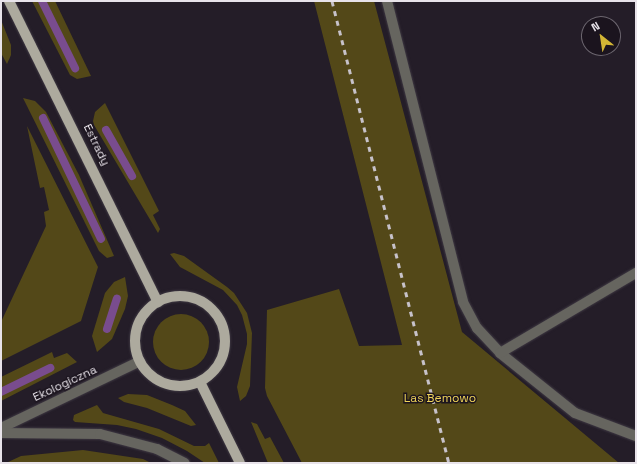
<!DOCTYPE html>
<html>
<head>
<meta charset="utf-8">
<style>
  body { margin:0 }
  #map { position:relative; width:637px; height:464px; overflow:hidden; background:#241d28; font-family:"Space Grotesk",sans-serif }
  div>[style] { position:absolute }
  .green>* { inset:0; background:#534818 }
  .round { border-radius:50% }
  .stream>* { height:8px; margin:-4px; padding:0 4px; transform-origin:4px; border-radius:4px; background:#794c8e }
  .roads { filter:drop-shadow(0 0 1px #3f3943) drop-shadow(0 0 1px #3f3943) }
  .minor>* { height:10px; margin:-5px; padding:0 5px; transform-origin:5px; border-radius:5px; background:#66655f }
  .major>* { height:10px; margin:-5px; padding:0 5px; transform-origin:5px; border-radius:5px; background:#adaa9e }
  .major>.ring { margin:-5px; padding:0; box-sizing:content-box; background:none; border:10px solid #adaa9e; border-radius:50% }
  .rail>* { height:3px; margin-top:-1.5px; transform-origin:0; background:repeating-linear-gradient(90deg,#c7c2ca 0 5px,transparent 0 10px) }
  span { translate:-50% -50%; white-space:nowrap; text-align:center; line-height:1.15; -webkit-text-stroke:3px #1b141e; paint-order:stroke }
  .street-label { font-size:12px; color:#e8e3ea }
  .park-label { font-size:12px; color:#efd359 }
  .frame { position:absolute; inset:0; border:2px solid #e8e3ea; pointer-events:none }
  .north { position:absolute; left:581px; top:16px; width:40px; height:40px; box-sizing:border-box; background:#1b141e; border:1px solid #6d6770; border-radius:50%; rotate:330deg; font-size:11px; font-weight:700; line-height:16px; text-align:center; color:#e8e3ea }
  .north::after { content:''; display:block; margin:auto; width:14px; height:18px; background:#d3b635; clip-path:polygon(50% 0,100% 100%,50% 72%,0 100%) }
</style>
</head>
<body>
<div id="map">
  <div class="green">
    <i style="clip-path:polygon(32px 1px,55px 1px,91px 76px,77px 79px,70px 75px)"></i>
    <i style="clip-path:polygon(314px 1px,374px 1px,462px 332px,619px 463px,302px 463px,267px 396px,265px 388px,267px 310px,339px 289px,359px 346px,402px 345px)"></i>
    <i style="clip-path:polygon(1px 20px,11px 45px,11px 55px,7px 64px,1px 53px)"></i>
    <i style="clip-path:polygon(23px 98px,35px 101px,46px 112px,79px 175px,114px 256px,107px 258px,99px 251px)"></i>
    <i style="clip-path:polygon(105px 103px,159px 211px,153px 215px,160px 229px,158px 233px,94px 125px,93px 121px,95px 112px)"></i>
    <i style="clip-path:polygon(27px 126px,98px 267px,81px 321px,1px 361px,1px 322px,46px 226px,44px 212px,49px 210px,44px 187px,40px 188px)"></i>
    <i style="clip-path:polygon(174px 253px,184px 256px,227px 287px,234px 293px,247px 313px,252px 333px,250px 386px,246px 396px,240px 401px,237px 387px,247px 344px,247px 334px,242px 315px,237px 305px,223px 290px,180px 267px,170px 254px)"></i>
    <i style="clip-path:polygon(125px 277px,128px 296px,125px 309px,112px 339px,97px 352px,92px 336px,105px 293px,114px 282px)"></i>
    <i class="round" style="left:153px;top:314px;width:56px;height:56px"></i>
    <i style="clip-path:polygon(52px 352px,54px 358px,67px 353px,77px 362px,1px 401px,1px 377px)"></i>
    <i style="clip-path:polygon(128px 394px,147px 395px,172px 405px,185px 411px,196px 425px,191px 426px,147px 408px,124px 402px,118px 398px)"></i>
    <i style="clip-path:polygon(97px 405px,103px 413px,159px 429px,194px 446px,205px 446px,209px 443px,219px 463px,205px 463px,187px 451px,162px 438px,136px 429px,117px 425px,75px 422px,73px 420px,74px 415px)"></i>
    <i style="clip-path:polygon(251px 422px,257px 424px,265px 439px,270px 437px,284px 463px,268px 463px)"></i>
    <i style="clip-path:polygon(83px 450px,143px 459px,151px 463px,6px 463px,21px 456px)"></i>
  </div>
  <div class="stream">
    <i style="left:42px;top:1px;width:75px;rotate:63.8deg"></i>
    <i style="left:43px;top:118px;width:134px;rotate:64.4deg"></i>
    <i style="left:106px;top:130px;width:53px;rotate:60.5deg"></i>
    <i style="left:107px;top:329px;width:32px;rotate:-72deg"></i>
    <i style="left:1px;top:392px;width:55px;rotate:-26.1deg"></i>
  </div>
  <div class="roads">
    <div class="minor">
      <i style="left:387px;top:1px;width:310px;rotate:75.8deg"></i>
      <i style="left:463px;top:302px;width:30px;rotate:62deg"></i>
      <i style="left:477px;top:328px;width:34px;rotate:47deg"></i>
      <i style="left:500px;top:353px;width:96px;rotate:38.7deg"></i>
      <i style="left:575px;top:413px;width:65px;rotate:20.7deg"></i>
      <i style="left:500px;top:353px;width:158px;rotate:-30.5deg"></i>
      <i style="left:1px;top:428px;width:154px;rotate:-25.7deg"></i>
      <i style="left:1px;top:433px;width:99px;rotate:0.6deg"></i>
      <i style="left:100px;top:434px;width:59px;rotate:14.7deg"></i>
      <i style="left:157px;top:449px;width:31px;rotate:27deg"></i>
    </div>
    <div class="major">
      <i style="left:9px;top:1px;width:336px;rotate:63.7deg"></i>
      <i class="ring" style="left:135px;top:296px;width:80px;height:80px"></i>
      <i style="left:200px;top:382px;width:90px;rotate:63.7deg"></i>
    </div>
  </div>
  <div class="rail">
    <i style="left:332px;top:1px;width:477px;rotate:75.8deg"></i>
  </div>
  <div class="street-label">
    <span style="left:96px;top:145px;rotate:64deg">Estrady</span>
    <span style="left:65px;top:384px;rotate:-25deg">Ekologiczna</span>
  </div>
  <div class="park-label">
    <span style="left:440px;top:399px">Las Bemowo</span>
  </div>
  <div class="frame"></div>
  <div class="north">N</div>
</div>
</body>
</html>
